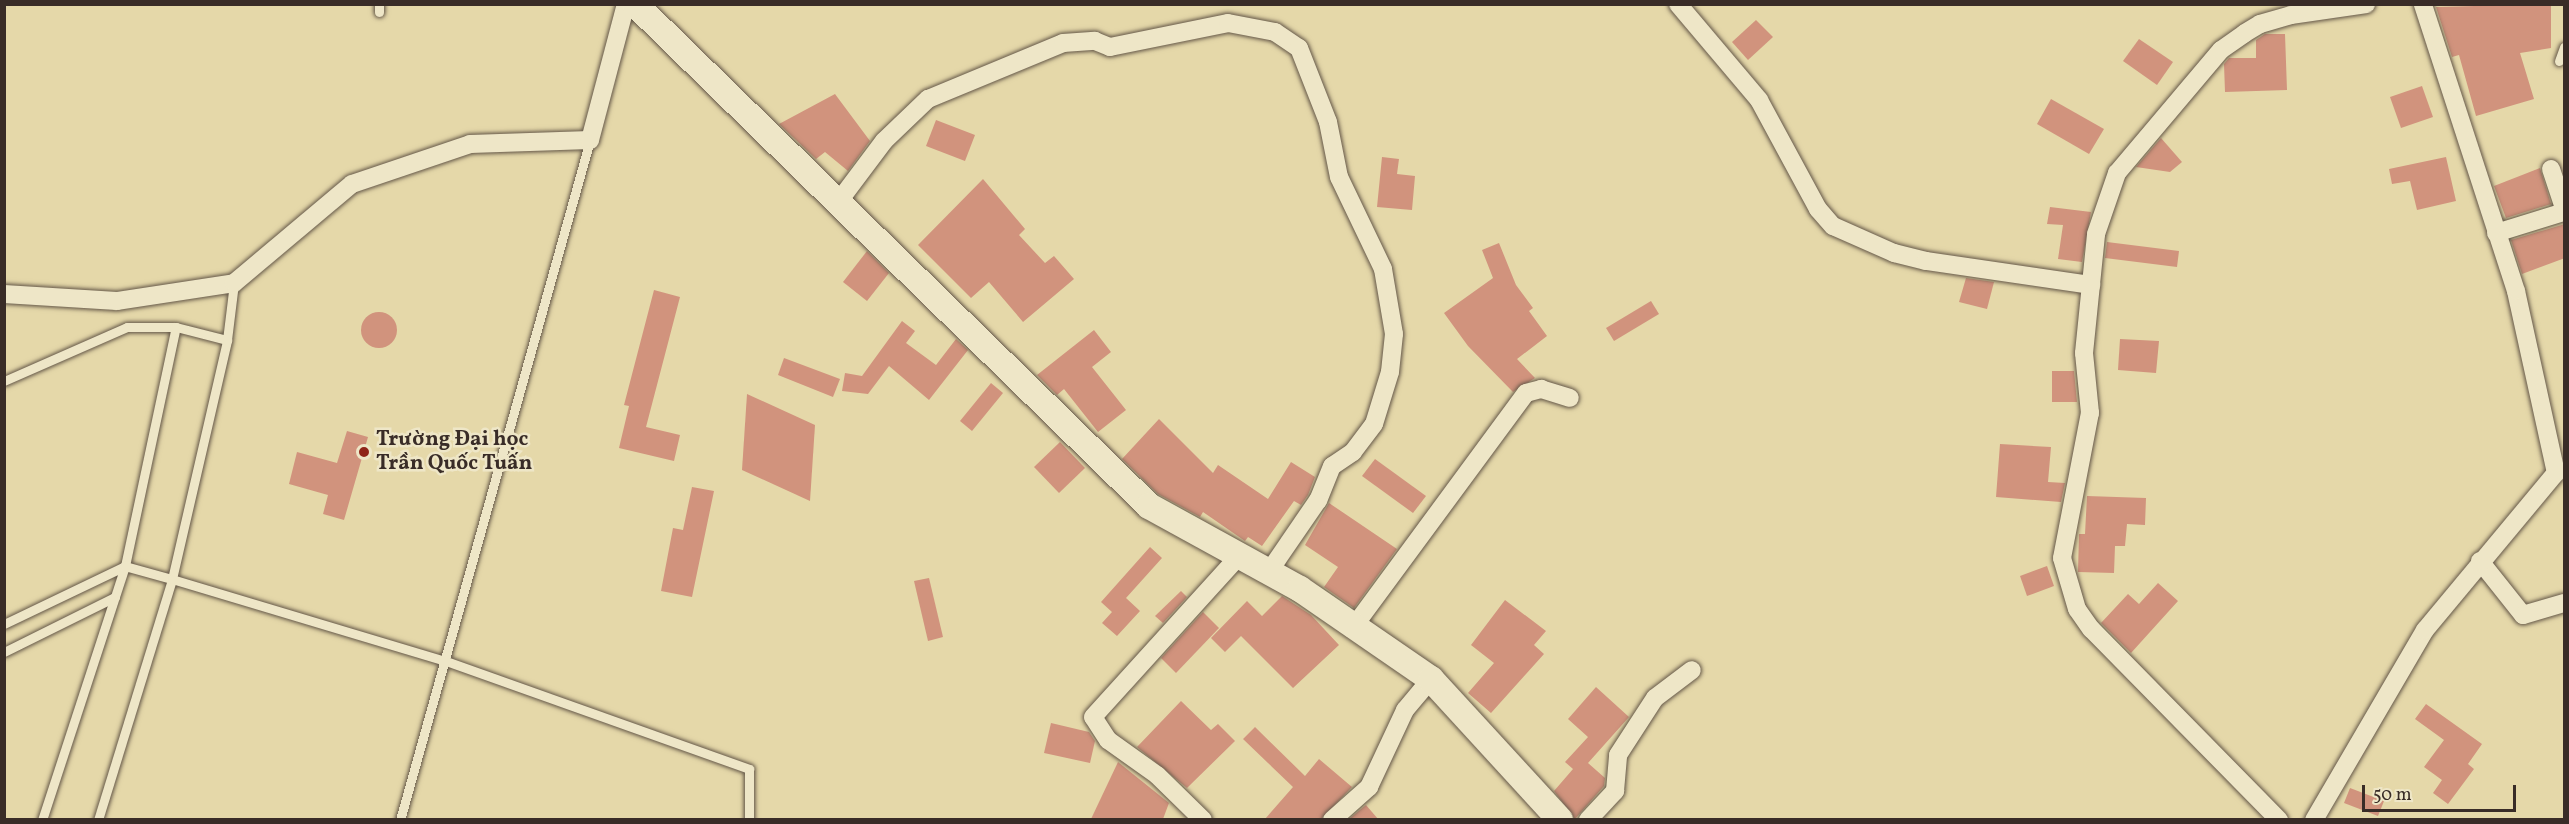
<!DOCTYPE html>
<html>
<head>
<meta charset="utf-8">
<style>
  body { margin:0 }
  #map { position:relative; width:2569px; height:824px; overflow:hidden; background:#e5d8a9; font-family:Vollkorn,serif }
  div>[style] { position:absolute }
  .building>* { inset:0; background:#d1937d }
  .round { border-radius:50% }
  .roads { filter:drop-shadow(0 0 2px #645748) drop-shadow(0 0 2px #645748) }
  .lane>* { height:9px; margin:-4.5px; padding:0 4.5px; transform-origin:4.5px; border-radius:4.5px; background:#eee6c7 }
  .street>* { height:18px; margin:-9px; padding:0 9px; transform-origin:9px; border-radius:9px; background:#eee6c7 }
  .secondary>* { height:26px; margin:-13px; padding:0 13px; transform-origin:13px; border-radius:13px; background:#eee6c7 }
  .dots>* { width:16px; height:16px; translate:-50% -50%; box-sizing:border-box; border:3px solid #eee6c7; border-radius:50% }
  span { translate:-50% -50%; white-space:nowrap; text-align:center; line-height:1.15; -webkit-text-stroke:5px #eee6c7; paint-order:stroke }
  .poi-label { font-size:21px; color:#392c27; font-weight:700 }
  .left { translate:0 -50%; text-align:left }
  .frame { position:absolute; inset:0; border:6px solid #392c27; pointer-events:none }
  .scale { position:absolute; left:2362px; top:785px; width:154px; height:27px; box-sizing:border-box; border:3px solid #392c27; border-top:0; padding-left:8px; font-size:18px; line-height:21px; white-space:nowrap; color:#392c27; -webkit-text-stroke:4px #eee6c7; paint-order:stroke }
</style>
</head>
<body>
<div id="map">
  <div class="building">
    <i style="clip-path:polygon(2551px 4px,2551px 48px,2520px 53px,2534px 99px,2476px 116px,2459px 55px,2452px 57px,2436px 7px)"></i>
    <i style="clip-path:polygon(1756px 20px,1773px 37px,1748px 60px,1732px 42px)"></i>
    <i style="clip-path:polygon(2265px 34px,2285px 34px,2287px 90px,2225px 92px,2224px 64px,2229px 58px,2256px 58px,2256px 40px)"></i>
    <i style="clip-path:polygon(2139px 39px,2173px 62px,2157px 85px,2123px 61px)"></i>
    <i style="clip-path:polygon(2422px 86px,2433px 117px,2401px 128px,2390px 97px)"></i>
    <i style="clip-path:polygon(835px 94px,870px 141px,848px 171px,825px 152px,816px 159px,779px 124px)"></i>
    <i style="clip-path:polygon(2051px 99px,2104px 129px,2089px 154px,2037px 124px)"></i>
    <i style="clip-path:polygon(936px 120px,975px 135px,965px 161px,926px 146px)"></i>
    <i style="clip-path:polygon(2161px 138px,2182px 162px,2170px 172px,2136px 167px)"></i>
    <i style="clip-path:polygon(1382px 157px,1399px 159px,1397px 174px,1415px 176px,1412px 210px,1377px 207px)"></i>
    <i style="clip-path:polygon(2446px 157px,2456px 201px,2417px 210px,2410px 181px,2392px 184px,2389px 169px)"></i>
    <i style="clip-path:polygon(2540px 168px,2551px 204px,2506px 218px,2494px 186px)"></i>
    <i style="clip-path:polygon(983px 179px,1025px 229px,1019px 235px,1045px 263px,1054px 256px,1074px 279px,1023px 322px,989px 282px,971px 298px,918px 245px)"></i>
    <i style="clip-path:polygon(2050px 207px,2091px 212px,2082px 262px,2058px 259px,2063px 225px,2047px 224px)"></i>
    <i style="clip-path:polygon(2565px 224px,2565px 258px,2522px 274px,2511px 240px)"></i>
    <i style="clip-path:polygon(2107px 242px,2179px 251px,2177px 267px,2105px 258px)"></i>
    <i style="clip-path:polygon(1499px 243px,1516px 285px,1533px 308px,1529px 311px,1547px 336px,1517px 359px,1535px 378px,1513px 392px,1468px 346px,1444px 313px,1493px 278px,1482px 250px)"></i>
    <i style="clip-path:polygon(867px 251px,889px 273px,867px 301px,843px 282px)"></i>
    <i style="clip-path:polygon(1966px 278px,1994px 282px,1987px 309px,1959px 302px)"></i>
    <i style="clip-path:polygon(654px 290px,680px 297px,646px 427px,680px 435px,674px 461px,619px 448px,629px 406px,624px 405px)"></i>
    <i style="clip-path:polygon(1651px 301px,1659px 314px,1614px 341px,1606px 328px)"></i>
    <i class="round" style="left:361px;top:312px;width:36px;height:36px"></i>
    <i style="clip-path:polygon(902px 321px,915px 331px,906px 343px,936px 365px,956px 339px,968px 350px,929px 400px,889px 366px,868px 394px,842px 391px,845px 373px,862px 376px)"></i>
    <i style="clip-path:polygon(1094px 330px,1111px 352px,1092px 367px,1126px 410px,1098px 432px,1064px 389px,1057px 395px,1037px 375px)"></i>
    <i style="clip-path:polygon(2120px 339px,2159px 341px,2156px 373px,2118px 370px)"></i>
    <i style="clip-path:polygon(784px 358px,840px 379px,833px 397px,778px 375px)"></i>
    <i style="clip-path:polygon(2052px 371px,2074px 371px,2077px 402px,2052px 402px)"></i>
    <i style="clip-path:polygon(991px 383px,1003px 393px,972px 431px,960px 421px)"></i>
    <i style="clip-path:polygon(747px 394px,815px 425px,810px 501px,742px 470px)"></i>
    <i style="clip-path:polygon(1159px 419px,1213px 473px,1218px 465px,1268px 499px,1291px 462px,1315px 477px,1308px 495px,1301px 505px,1294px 501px,1262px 546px,1248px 537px,1245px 541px,1203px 512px,1200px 517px,1158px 494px,1122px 459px)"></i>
    <i style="clip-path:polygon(347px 431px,368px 437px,344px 520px,323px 514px,328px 495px,289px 484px,297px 452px,337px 463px)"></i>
    <i style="clip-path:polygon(1060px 442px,1085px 468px,1059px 493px,1034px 467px)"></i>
    <i style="clip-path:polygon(2000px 444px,2051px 447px,2048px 482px,2065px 483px,2061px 502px,1996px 497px)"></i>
    <i style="clip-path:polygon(1375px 459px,1426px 496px,1413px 513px,1362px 476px)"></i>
    <i style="clip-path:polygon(692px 487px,714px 491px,692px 597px,661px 591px,673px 528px,683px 530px)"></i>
    <i style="clip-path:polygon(2087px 496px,2146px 498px,2145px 525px,2127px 524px,2125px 546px,2115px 546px,2114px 573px,2078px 572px,2079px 534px,2085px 534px)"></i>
    <i style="clip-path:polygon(1329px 503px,1397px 549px,1354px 608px,1324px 587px,1338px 567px,1305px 545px)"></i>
    <i style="clip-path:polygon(1150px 547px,1162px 558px,1126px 598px,1140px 611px,1117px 636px,1102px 623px,1112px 612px,1101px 602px)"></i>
    <i style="clip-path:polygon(2047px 566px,2054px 586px,2027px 596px,2020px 576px)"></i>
    <i style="clip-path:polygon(929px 578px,943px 637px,928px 641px,914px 581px)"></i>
    <i style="clip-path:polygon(2158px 583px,2178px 601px,2131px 653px,2101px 623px,2128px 594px,2139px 604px)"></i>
    <i style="clip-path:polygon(1181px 591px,1187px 597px,1163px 623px,1155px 616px)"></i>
    <i style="clip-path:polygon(1282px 596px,1311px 615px,1339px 645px,1293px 688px,1241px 636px,1225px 652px,1211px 638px,1247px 601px,1262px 616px)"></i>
    <i style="clip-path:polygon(1505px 600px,1546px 631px,1534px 645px,1544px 654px,1491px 713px,1468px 693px,1494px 663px,1471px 645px)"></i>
    <i style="clip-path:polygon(1203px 612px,1219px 628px,1176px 673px,1161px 658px)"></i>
    <i style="clip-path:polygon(1596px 687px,1629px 717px,1588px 763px,1605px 778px,1604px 786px,1575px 819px,1554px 791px,1573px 769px,1565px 762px,1588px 737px,1568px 719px)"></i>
    <i style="clip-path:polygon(1181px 701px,1211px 730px,1218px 724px,1235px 741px,1187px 788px,1137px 747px)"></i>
    <i style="clip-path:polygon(2426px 704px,2482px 744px,2468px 764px,2474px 769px,2448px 804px,2433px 793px,2442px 780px,2424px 767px,2444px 740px,2415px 719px)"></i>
    <i style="clip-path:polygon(1051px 723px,1089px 732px,1095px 741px,1090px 763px,1044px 753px)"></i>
    <i style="clip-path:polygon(1255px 727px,1305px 776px,1319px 759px,1352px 787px,1321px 819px,1265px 819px,1293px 787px,1243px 739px)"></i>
    <i style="clip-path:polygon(1118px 762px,1169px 803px,1163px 819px,1091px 819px)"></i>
    <i style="clip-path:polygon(2350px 788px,2384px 801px,2378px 816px,2344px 803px)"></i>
    <i style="clip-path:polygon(1366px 805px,1378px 819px,1349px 819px)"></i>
  </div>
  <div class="roads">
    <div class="lane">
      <i style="left:379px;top:4px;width:8px;rotate:90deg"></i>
      <i style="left:2559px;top:61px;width:15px;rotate:-70deg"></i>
      <i style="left:4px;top:381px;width:134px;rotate:-23.7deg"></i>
      <i style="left:127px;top:327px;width:49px"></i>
      <i style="left:176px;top:327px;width:53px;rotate:14.3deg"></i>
      <i style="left:4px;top:624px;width:134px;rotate:-25.6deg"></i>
      <i style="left:125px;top:566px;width:244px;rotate:-78deg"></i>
      <i style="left:4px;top:652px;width:124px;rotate:-26.4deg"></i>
      <i style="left:42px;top:820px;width:267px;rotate:-71.9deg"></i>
      <i style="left:125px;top:566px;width:49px;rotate:15.5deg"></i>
      <i style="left:172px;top:579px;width:245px;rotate:-77deg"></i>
      <i style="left:227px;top:340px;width:57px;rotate:-83deg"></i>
      <i style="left:98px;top:820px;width:252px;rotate:-72.9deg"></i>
      <i style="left:172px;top:579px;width:286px;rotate:16.7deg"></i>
      <i style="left:446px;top:661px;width:322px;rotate:19.6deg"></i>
      <i style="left:749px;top:769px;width:51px;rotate:90deg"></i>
      <i style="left:400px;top:820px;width:706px;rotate:-74.39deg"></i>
    </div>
    <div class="street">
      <i style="left:1678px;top:4px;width:126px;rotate:49.8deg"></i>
      <i style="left:1759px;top:100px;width:124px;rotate:61.6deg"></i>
      <i style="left:1818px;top:209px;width:23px;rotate:49deg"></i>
      <i style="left:1833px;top:226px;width:67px;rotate:23.9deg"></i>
      <i style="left:1894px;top:253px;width:33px;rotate:14deg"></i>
      <i style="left:1926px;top:261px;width:167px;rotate:8.3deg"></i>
      <i style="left:2551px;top:169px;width:41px;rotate:71.6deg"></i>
      <i style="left:839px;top:201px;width:75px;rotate:-53.1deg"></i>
      <i style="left:884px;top:141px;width:61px;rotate:-43.7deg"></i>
      <i style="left:928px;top:99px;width:146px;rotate:-22.5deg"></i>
      <i style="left:1063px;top:43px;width:32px;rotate:-4deg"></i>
      <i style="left:1095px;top:41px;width:16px;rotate:22deg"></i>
      <i style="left:1110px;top:47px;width:120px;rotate:-11.5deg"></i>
      <i style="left:1228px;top:23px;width:48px;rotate:10.8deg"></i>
      <i style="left:1275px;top:32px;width:29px;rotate:34deg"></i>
      <i style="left:1299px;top:48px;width:79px;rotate:68.6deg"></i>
      <i style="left:1328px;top:122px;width:56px;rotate:78.7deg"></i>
      <i style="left:1339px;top:177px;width:102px;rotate:64.4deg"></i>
      <i style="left:1383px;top:269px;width:66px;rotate:80.4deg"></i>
      <i style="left:1394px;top:334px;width:38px;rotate:96deg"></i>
      <i style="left:1390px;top:372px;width:54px;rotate:107.1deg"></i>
      <i style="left:1374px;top:424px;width:35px;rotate:127deg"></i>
      <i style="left:1353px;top:452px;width:25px;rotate:146deg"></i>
      <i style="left:1332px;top:466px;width:37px;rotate:112deg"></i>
      <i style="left:1318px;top:500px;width:88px;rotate:124.4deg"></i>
      <i style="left:2496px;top:233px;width:71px;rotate:-17.2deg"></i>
      <i style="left:4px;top:294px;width:113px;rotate:3.5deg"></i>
      <i style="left:117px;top:301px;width:118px;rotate:-8.7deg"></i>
      <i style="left:234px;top:283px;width:154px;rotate:-40deg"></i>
      <i style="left:352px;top:184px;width:125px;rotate:-18.7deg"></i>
      <i style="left:470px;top:144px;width:120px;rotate:-1.9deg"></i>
      <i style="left:590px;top:140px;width:141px;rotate:-75.2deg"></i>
      <i style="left:2480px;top:561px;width:69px;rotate:51.5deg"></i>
      <i style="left:2523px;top:615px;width:43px;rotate:-16.3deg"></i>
      <i style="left:1352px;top:629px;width:293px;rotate:-53.6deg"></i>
      <i style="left:1526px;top:393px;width:16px;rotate:-15deg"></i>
      <i style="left:1541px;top:389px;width:30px;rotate:17deg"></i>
      <i style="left:1203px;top:820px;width:64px;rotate:-135.6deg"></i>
      <i style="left:1157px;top:775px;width:60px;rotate:-144.5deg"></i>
      <i style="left:1108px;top:740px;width:27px;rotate:-123deg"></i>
      <i style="left:1093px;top:717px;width:215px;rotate:-47.8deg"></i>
      <i style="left:1332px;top:820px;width:50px;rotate:-41.7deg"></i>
      <i style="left:1369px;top:787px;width:85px;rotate:-64.9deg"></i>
      <i style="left:1405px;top:710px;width:40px;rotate:-50deg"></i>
      <i style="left:1588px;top:820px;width:40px;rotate:-47deg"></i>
      <i style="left:1615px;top:791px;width:36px;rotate:-85deg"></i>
      <i style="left:1618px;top:755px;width:68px;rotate:-57deg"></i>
      <i style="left:1655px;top:698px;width:46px;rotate:-37.1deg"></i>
      <i style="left:2279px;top:820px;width:268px;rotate:-134.5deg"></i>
      <i style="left:2091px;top:629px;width:24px;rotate:-125deg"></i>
      <i style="left:2077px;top:609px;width:53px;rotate:-106.4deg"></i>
      <i style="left:2062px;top:558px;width:148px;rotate:-79.1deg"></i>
      <i style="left:2090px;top:413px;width:60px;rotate:-95.7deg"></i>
      <i style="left:2084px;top:353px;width:120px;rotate:-84.2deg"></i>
      <i style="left:2096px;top:234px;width:65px;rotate:-71deg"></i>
      <i style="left:2117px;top:173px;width:161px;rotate:-49.8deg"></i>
      <i style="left:2221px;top:50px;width:29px;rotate:-35deg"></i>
      <i style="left:2245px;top:33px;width:17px;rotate:-31deg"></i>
      <i style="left:2260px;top:24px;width:32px;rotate:-16deg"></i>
      <i style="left:2291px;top:15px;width:76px;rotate:-8.3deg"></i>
      <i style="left:2314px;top:820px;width:220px;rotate:-59.7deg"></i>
      <i style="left:2425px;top:630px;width:204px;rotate:-50.2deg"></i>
      <i style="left:2556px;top:473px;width:186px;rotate:-102.4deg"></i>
      <i style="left:2516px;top:291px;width:302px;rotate:-108deg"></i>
    </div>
    <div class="secondary">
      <i style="left:635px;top:4px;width:718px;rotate:44.32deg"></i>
      <i style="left:1149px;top:506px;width:172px;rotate:28.8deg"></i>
      <i style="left:1300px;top:589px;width:159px;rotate:34.5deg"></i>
      <i style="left:1431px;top:679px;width:191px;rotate:47.5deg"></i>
    </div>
  </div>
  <div class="dots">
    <i style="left:364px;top:452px;background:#8f2418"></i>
  </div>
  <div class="poi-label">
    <span class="left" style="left:376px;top:452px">Trường Đại học<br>Trần Quốc Tuấn</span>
  </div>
  <div class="frame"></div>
  <div class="scale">50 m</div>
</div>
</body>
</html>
